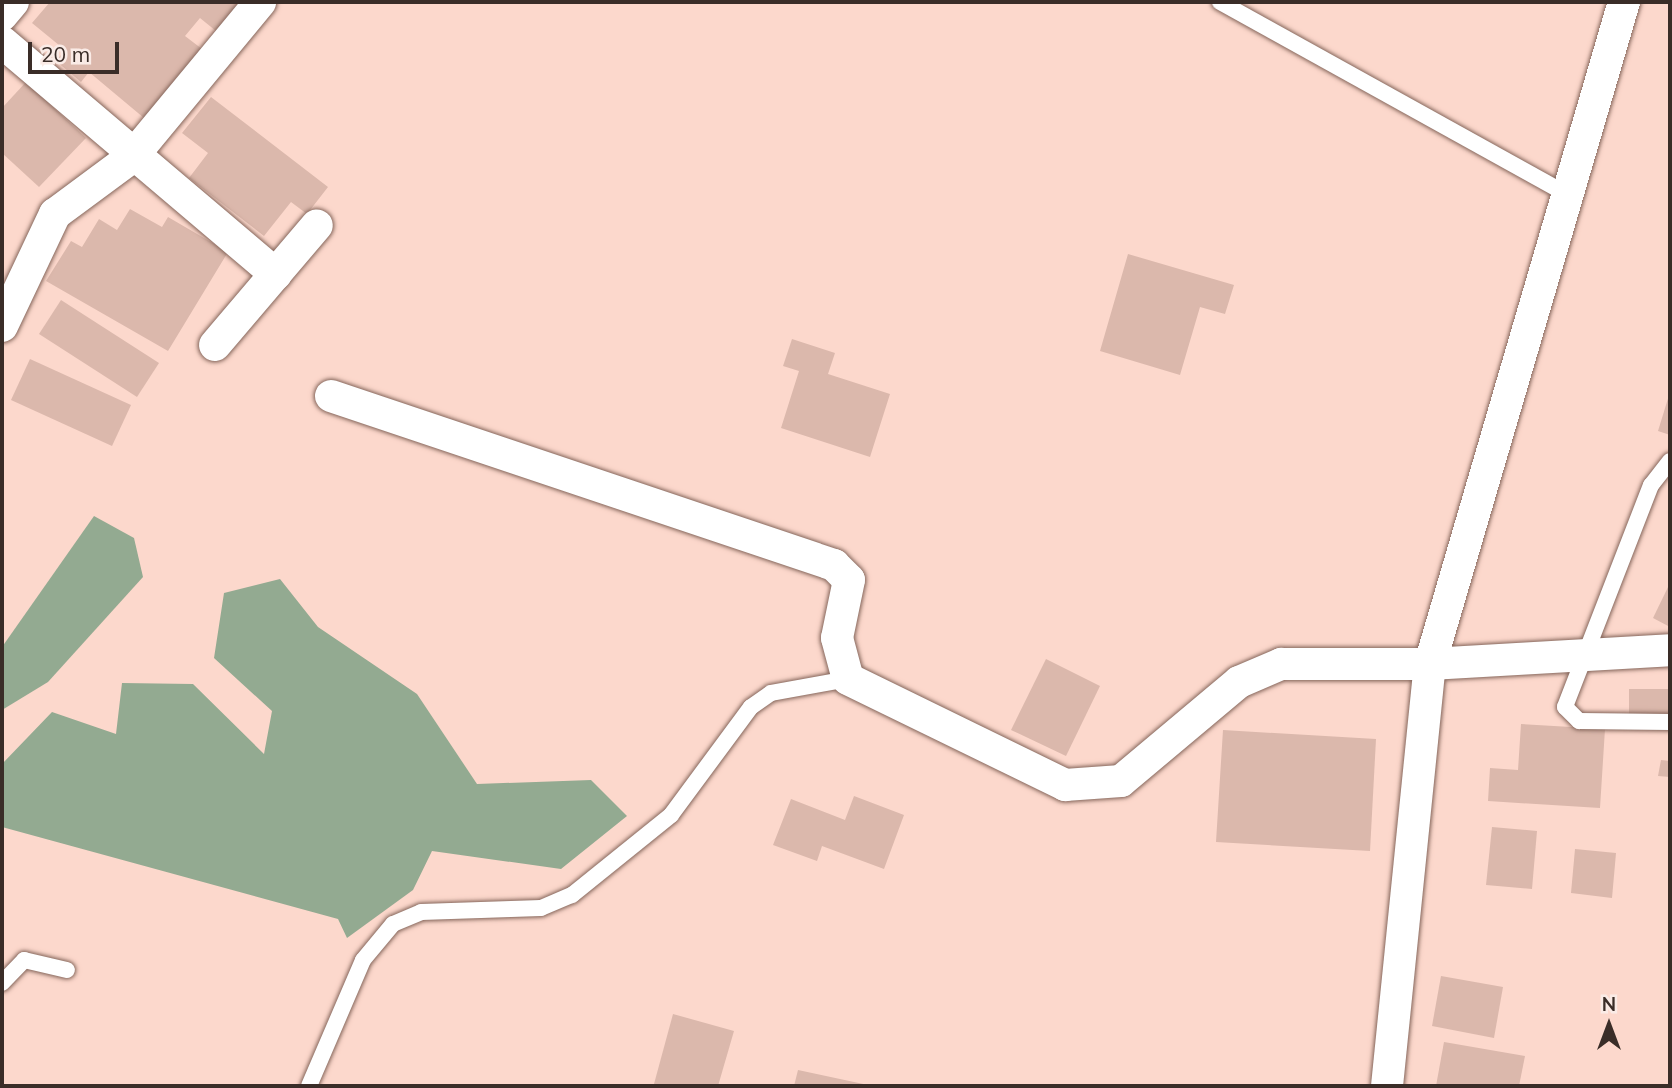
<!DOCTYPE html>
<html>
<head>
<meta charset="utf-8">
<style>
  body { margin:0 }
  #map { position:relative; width:1672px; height:1088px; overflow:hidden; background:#fcd8cc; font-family:Mulish,sans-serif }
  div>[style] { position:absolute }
  .forest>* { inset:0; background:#93aa91 }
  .building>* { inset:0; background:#dbb8ac }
  .roads { filter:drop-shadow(0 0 2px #85665b) drop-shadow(0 0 2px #85665b) }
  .service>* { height:16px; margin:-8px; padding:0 8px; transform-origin:8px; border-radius:8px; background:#fff }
  .minor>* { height:32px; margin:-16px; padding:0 16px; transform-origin:16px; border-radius:16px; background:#fff }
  span { translate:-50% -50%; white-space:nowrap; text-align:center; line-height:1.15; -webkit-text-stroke:5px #faebe6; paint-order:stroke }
  .frame { position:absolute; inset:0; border:4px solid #3a2d28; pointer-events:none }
  .north { position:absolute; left:1574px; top:990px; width:70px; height:70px; -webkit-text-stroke:5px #faebe6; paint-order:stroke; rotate:0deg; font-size:19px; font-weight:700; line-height:28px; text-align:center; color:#3a2d28 }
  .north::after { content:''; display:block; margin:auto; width:24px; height:32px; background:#3a2d28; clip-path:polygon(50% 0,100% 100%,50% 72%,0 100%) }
  .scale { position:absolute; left:28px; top:42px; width:91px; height:32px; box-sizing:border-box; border:4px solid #3a2d28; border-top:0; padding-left:9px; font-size:21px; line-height:24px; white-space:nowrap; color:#3a2d28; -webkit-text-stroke:5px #faebe6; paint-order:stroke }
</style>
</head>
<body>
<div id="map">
  <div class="forest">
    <i style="clip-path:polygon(94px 516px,134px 538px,143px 577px,48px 682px,2px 710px,2px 647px)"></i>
    <i style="clip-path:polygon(280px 579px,318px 627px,417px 694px,477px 784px,591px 780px,627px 816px,561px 869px,432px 851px,413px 890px,347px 938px,338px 919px,2px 827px,2px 764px,52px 712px,116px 734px,122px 683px,193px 684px,264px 754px,272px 711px,214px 658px,224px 593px)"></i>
  </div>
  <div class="building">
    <i style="clip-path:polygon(50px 2px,241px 2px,216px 31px,200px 18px,185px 36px,202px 49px,144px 118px,89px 72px,81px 82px,56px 61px,65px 50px,32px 23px)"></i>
    <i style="clip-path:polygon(26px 82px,86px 138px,39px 187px,2px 153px,2px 108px)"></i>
    <i style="clip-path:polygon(211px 97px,328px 187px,307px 214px,291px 202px,264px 236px,189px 178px,208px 153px,182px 133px)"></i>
    <i style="clip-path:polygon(130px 209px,162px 227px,168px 217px,228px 252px,168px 351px,46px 281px,71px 241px,82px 247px,99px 219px,117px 230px)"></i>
    <i style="clip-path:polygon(1128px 254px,1234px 285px,1225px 314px,1200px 307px,1180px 375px,1100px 351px)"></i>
    <i style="clip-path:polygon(61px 300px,159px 363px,137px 397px,39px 334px)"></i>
    <i style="clip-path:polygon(792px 339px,835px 353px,828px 374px,890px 394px,870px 457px,781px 428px,799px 371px,783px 366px)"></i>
    <i style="clip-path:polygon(30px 359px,131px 405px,112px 446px,11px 400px)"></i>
    <i style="clip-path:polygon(1670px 392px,1670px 435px,1658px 431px)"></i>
    <i style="clip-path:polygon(1670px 583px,1670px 627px,1653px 618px)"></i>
    <i style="clip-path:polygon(1046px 659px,1100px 686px,1066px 756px,1011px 730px)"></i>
    <i style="clip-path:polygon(1629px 689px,1670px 689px,1670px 718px,1629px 718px)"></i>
    <i style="clip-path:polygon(1521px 724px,1605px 729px,1600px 808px,1488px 801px,1490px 768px,1518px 770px)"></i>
    <i style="clip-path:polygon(1223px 730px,1376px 739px,1370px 851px,1216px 842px)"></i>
    <i style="clip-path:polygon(1661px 760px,1670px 761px,1670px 777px,1658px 776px)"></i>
    <i style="clip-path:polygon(854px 796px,904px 815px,884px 869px,822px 846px,817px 861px,773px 845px,791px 799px,845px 820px)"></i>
    <i style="clip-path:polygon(1492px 827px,1537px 831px,1532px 889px,1486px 885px)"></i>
    <i style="clip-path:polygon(1575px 849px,1616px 853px,1612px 898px,1571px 893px)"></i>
    <i style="clip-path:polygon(1441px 976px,1503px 987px,1494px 1038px,1432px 1026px)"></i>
    <i style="clip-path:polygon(673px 1014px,734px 1031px,718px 1086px,654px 1084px)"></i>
    <i style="clip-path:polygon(1444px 1042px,1525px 1056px,1519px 1086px,1436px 1086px)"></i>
    <i style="clip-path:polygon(798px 1070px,868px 1085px,868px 1086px,794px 1086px)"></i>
  </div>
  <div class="roads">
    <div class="service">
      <i style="left:1220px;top:2px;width:397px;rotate:29deg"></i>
      <i style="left:1670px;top:461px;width:31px;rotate:128deg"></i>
      <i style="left:1651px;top:485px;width:238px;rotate:111.2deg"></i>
      <i style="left:1565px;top:707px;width:20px;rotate:45deg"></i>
      <i style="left:1579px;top:721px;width:91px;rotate:0.6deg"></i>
      <i style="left:2px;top:983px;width:32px;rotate:-46deg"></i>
      <i style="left:24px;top:960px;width:44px;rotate:13.1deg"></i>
      <i style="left:309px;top:1086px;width:137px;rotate:-66.8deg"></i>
      <i style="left:363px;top:960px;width:47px;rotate:-50.2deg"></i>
      <i style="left:393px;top:924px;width:30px;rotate:-23deg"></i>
      <i style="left:421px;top:912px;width:120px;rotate:-1.9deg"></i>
      <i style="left:541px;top:908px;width:34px;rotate:-23deg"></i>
      <i style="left:572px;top:895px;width:127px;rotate:-38.9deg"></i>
      <i style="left:671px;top:815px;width:134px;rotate:-53.5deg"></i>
      <i style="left:751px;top:707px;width:24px;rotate:-35deg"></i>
      <i style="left:771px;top:693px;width:78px;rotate:-10.3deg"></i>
    </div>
    <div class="minor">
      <i style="left:2px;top:15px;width:17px;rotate:-50deg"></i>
      <i style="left:2px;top:42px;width:359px;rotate:40.3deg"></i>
      <i style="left:2px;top:326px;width:124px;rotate:-64.7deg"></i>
      <i style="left:55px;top:214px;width:96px;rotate:-36.5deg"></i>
      <i style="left:132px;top:157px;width:201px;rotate:-50.4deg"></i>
      <i style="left:215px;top:345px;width:157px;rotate:-49.6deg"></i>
      <i style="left:331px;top:396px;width:531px;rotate:18.57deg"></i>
      <i style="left:834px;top:565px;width:21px;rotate:45deg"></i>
      <i style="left:849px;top:580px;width:59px;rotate:101.7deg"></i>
      <i style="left:837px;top:638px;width:42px;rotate:75deg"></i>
      <i style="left:848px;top:679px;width:242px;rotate:26deg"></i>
      <i style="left:1065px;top:785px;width:56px;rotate:-4.1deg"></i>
      <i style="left:1121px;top:781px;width:154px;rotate:-40deg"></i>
      <i style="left:1239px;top:682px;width:46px;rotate:-23.2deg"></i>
      <i style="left:1281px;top:664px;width:149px"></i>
      <i style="left:1430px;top:664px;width:240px;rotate:-3.3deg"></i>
      <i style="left:1387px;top:1086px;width:424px;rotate:-84.2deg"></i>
      <i style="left:1430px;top:664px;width:690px;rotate:-73.67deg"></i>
    </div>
  </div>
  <div class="frame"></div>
  <div class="north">N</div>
  <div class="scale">20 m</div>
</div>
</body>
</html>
